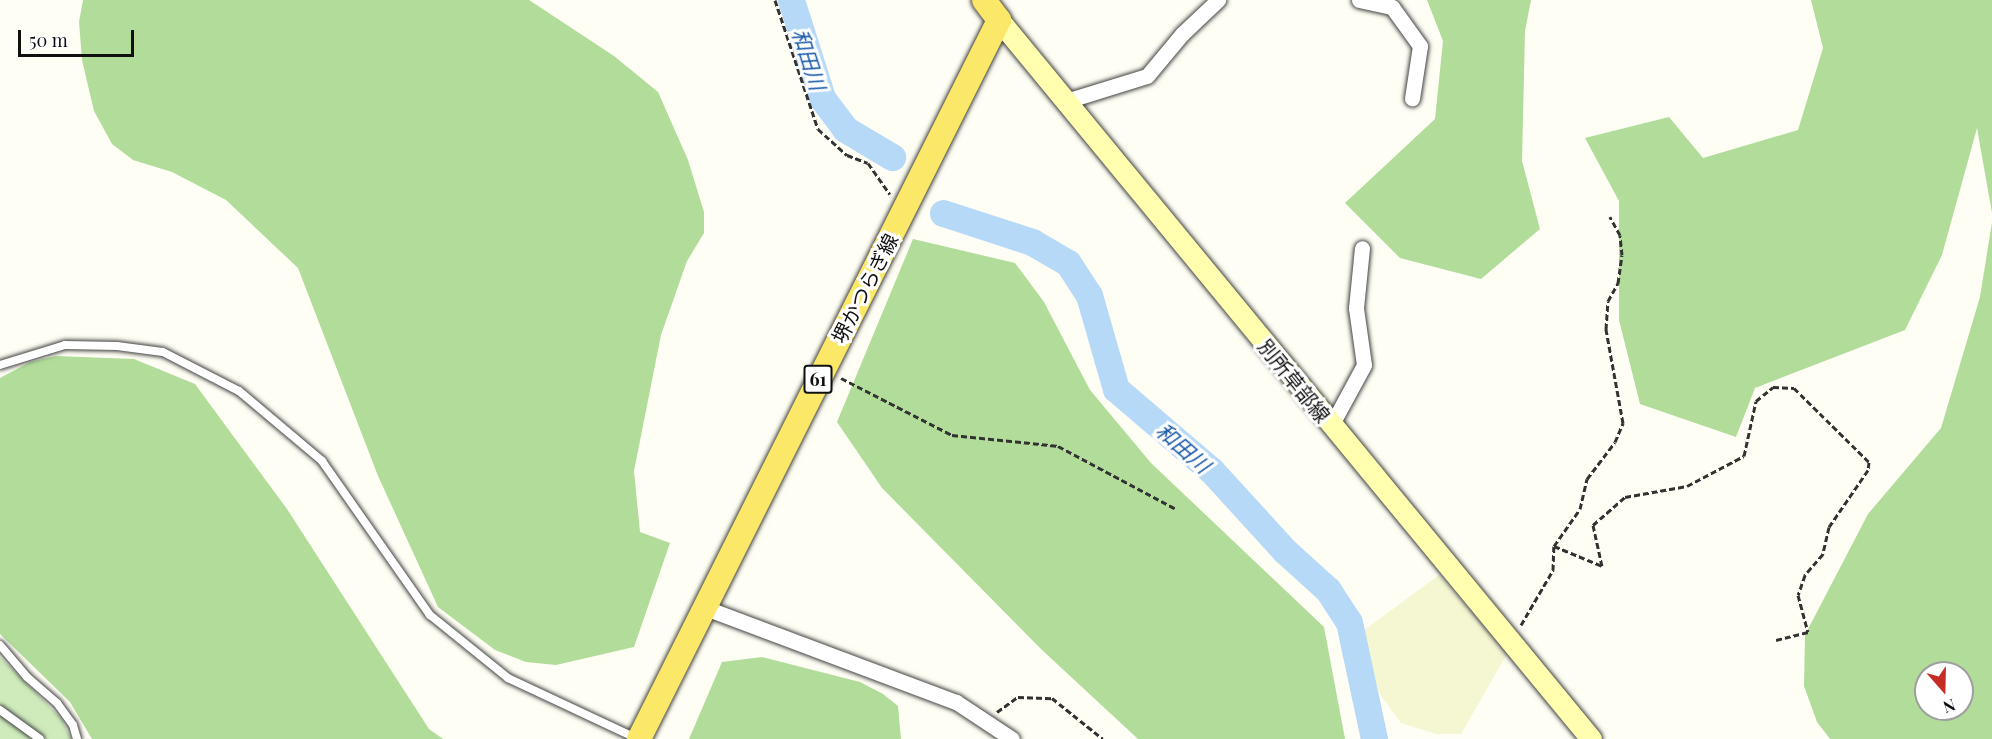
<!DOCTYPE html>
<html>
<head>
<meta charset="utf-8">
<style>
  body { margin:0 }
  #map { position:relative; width:1992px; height:739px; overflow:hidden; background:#fffef4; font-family:"Playfair Display","Noto Sans JP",serif }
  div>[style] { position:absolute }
  .farmland>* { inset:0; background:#f5f6d2 }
  .green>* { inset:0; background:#cfebbb }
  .forest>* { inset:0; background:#b1dc9a }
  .river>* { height:27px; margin:-13.5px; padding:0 13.5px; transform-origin:13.5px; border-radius:13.5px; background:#b7d9f8 }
  .path>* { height:3px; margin-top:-1.5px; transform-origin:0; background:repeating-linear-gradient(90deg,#323232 0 6px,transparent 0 9px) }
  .roads { filter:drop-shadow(0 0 2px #434343) drop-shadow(0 0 2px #434343) }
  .service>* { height:8px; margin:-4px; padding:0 4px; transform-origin:4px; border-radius:4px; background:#fff }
  .minor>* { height:15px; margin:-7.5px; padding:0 7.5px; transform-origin:7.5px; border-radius:7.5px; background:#fff }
  .secondary>* { height:21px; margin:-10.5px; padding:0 10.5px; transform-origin:10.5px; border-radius:10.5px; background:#ffffaf }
  .primary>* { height:24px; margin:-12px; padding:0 12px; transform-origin:12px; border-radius:12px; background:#fbe768 }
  span { translate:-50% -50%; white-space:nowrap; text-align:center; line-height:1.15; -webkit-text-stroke:6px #fff; paint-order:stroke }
  .shield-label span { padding:2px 4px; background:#fff; border:2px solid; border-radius:4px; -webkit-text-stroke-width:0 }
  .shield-label { font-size:18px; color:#101010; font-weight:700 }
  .street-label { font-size:20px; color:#101010 }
  .water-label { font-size:21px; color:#1557a7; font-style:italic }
  .north { position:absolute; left:1914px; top:661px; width:60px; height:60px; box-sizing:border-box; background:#fff; border:2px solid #9f9f9f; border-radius:50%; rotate:160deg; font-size:16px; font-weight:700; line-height:24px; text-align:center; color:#101010 }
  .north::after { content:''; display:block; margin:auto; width:21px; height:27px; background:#c52d24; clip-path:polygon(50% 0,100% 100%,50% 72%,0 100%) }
  .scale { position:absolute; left:18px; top:30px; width:116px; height:27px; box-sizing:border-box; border:3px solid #101010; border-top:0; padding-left:8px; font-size:18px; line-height:21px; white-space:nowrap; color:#101010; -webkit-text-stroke:4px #fff; paint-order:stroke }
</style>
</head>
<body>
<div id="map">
  <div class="farmland">
    <i style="clip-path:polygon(1439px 575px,1507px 654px,1461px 734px,1436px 734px,1401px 723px,1379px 693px,1363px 631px)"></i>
  </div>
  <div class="green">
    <i style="clip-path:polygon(0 657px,62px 719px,71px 739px,0 739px)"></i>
  </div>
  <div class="forest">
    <i style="clip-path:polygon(83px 0,529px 0,614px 56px,658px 92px,688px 160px,704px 212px,704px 233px,687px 261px,661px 335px,634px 471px,640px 532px,670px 543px,634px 647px,556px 665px,526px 662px,495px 650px,438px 607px,378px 476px,298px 268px,226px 200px,172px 172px,133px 160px,112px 144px,94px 111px,82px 60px,79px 22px)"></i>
    <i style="clip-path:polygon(1427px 0,1531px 0,1525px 31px,1522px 161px,1540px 229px,1481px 279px,1400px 258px,1345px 203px,1435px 119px,1443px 41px)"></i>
    <i style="clip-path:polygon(1811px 0,1992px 0,1992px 213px,1977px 128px,1942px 255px,1905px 330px,1755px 388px,1736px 437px,1640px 404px,1619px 320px,1619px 201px,1585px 138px,1669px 117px,1703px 158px,1798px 130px,1823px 48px)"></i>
    <i style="clip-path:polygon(evenodd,1992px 222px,1992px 739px,1830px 739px,1817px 722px,1804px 686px,1805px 635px,1868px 514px,1941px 428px,1980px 297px,1992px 222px,1926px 673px,1962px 673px,1962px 709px,1926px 709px,1926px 673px)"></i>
    <i style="clip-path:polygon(913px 239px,1015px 263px,1044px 302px,1090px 390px,1151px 463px,1324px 627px,1345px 739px,1138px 739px,1042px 650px,882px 488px,837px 422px)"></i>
    <i style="clip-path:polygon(56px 356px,134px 359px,195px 384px,287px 509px,429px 729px,443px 739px,92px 739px,70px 702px,0 634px,0 378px,30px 362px)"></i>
    <i style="clip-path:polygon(762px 657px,860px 682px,883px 694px,898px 706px,901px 739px,689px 739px,722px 662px)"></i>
  </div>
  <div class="river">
    <i style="left:791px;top:0;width:103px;rotate:72.4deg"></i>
    <i style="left:822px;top:98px;width:39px;rotate:53deg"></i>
    <i style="left:845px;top:129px;width:55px;rotate:30.8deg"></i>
    <i style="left:943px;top:213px;width:94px;rotate:18deg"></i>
    <i style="left:1032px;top:242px;width:42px;rotate:30.3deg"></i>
    <i style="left:1068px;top:263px;width:38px;rotate:57deg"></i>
    <i style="left:1089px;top:295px;width:98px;rotate:74deg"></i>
    <i style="left:1116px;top:389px;width:125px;rotate:40.5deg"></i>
    <i style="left:1211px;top:470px;width:110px;rotate:47.6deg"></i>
    <i style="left:1285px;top:551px;width:58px;rotate:42.2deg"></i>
    <i style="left:1328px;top:590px;width:38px;rotate:57deg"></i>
    <i style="left:1349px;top:622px;width:120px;rotate:77.9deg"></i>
  </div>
  <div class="path">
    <i style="left:775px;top:0;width:136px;rotate:71.6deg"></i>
    <i style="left:818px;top:129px;width:39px;rotate:42deg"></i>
    <i style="left:847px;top:155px;width:22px;rotate:21deg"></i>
    <i style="left:868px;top:163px;width:38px;rotate:55deg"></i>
    <i style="left:841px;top:378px;width:125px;rotate:27.2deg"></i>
    <i style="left:952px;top:435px;width:107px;rotate:5.9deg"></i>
    <i style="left:1058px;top:446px;width:134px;rotate:28.1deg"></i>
    <i style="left:1554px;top:546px;width:52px;rotate:22.6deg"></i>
    <i style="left:1602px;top:566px;width:42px;rotate:-102.4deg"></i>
    <i style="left:1593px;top:525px;width:43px;rotate:-41.2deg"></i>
    <i style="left:1625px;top:497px;width:63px;rotate:-10.1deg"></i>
    <i style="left:1687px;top:486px;width:64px;rotate:-27.8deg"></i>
    <i style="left:1744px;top:456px;width:56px;rotate:-77.7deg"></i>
    <i style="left:1756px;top:401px;width:22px;rotate:-39deg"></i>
    <i style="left:1773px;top:387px;width:21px;rotate:3deg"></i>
    <i style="left:1794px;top:388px;width:105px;rotate:44.6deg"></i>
    <i style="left:1869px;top:462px;width:8px;rotate:97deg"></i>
    <i style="left:1868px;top:470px;width:69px;rotate:124.4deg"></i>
    <i style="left:1829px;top:527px;width:28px;rotate:103deg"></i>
    <i style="left:1823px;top:554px;width:28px;rotate:131deg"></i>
    <i style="left:1805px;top:575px;width:21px;rotate:109deg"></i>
    <i style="left:1798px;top:595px;width:38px;rotate:75deg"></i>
    <i style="left:1808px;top:632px;width:33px;rotate:166deg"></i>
    <i style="left:1521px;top:625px;width:64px;rotate:-59.8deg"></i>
    <i style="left:1553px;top:570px;width:24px;rotate:-88deg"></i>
    <i style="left:1554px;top:546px;width:45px;rotate:-54.9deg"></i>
    <i style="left:1580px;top:509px;width:31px;rotate:-77deg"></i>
    <i style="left:1587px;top:479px;width:46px;rotate:-52.9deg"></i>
    <i style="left:1615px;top:442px;width:21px;rotate:-67deg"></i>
    <i style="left:1623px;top:423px;width:96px;rotate:-100.3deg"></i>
    <i style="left:1606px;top:329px;width:28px;rotate:-86deg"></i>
    <i style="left:1608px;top:301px;width:21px;rotate:-61deg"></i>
    <i style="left:1618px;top:283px;width:28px;rotate:-82deg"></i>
    <i style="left:1622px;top:255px;width:20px;rotate:-96deg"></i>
    <i style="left:1620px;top:235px;width:21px;rotate:-119deg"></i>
    <i style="left:997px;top:712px;width:26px;rotate:-36deg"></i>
    <i style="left:1018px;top:697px;width:34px;rotate:2deg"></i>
    <i style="left:1052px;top:698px;width:65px;rotate:38.8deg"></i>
  </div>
  <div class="roads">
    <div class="service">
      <i style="left:0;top:365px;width:68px;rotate:-17.1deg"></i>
      <i style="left:65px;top:345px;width:52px;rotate:1.1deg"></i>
      <i style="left:117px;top:346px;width:46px;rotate:7.4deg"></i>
      <i style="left:163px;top:352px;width:85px;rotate:27.2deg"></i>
      <i style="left:239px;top:391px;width:109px;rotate:40.1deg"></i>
      <i style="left:322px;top:461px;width:188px;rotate:55deg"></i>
      <i style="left:430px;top:615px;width:100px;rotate:38.9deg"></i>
      <i style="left:508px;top:678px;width:141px;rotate:25.1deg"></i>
      <i style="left:0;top:645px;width:42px;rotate:49.8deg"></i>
      <i style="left:27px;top:677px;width:40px;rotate:41deg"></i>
      <i style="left:57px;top:703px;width:27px;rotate:54deg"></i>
      <i style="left:73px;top:725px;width:15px;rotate:74deg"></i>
      <i style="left:0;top:710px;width:49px;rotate:35.9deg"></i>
    </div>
    <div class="minor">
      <i style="left:1359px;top:0;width:34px;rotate:12deg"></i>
      <i style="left:1392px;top:7px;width:48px;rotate:54.3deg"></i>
      <i style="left:1420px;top:46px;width:53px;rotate:98.7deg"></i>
      <i style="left:1066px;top:101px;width:85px;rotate:-17.2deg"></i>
      <i style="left:1147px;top:76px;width:55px;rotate:-50.2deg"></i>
      <i style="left:1182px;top:34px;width:50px;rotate:-43.4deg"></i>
      <i style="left:1332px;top:424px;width:67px;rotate:-61.5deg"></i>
      <i style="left:1364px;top:365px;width:58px;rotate:-98deg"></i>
      <i style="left:1356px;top:308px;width:60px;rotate:-84.3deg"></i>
      <i style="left:703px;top:607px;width:270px;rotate:20.6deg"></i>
      <i style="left:956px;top:702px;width:67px;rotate:33.5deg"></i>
    </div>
    <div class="secondary">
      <i style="left:999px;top:20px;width:931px;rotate:50.53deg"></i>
    </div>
    <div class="primary">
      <i style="left:639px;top:739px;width:804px;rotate:-63.4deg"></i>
      <i style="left:999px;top:20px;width:25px;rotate:-127deg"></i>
    </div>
  </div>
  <div class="shield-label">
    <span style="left:818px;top:379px">61</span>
  </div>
  <div class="street-label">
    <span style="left:864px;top:288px;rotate:-63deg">堺かつらぎ線</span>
    <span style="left:1295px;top:380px;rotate:51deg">別所草部線</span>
  </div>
  <div class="water-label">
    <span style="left:810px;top:59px;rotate:72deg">和田川</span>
    <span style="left:1184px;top:447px;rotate:41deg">和田川</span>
  </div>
  <div class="north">N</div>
  <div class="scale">50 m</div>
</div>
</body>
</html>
